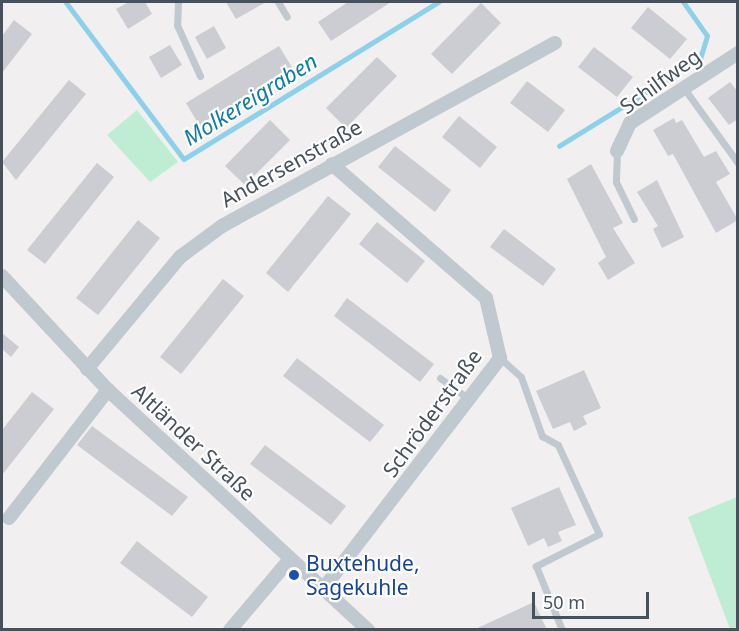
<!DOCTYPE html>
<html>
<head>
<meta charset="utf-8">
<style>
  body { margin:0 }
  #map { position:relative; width:739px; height:631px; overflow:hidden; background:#f1efef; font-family:"Noto Sans",sans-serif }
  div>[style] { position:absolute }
  .green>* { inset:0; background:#beedd3 }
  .stream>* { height:4.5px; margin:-2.25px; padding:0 2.25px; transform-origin:2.25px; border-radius:2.25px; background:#8dd0e9 }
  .building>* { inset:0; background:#cccdd3 }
  .lane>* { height:7px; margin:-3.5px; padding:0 3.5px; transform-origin:3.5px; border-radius:3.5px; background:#c0c8d0 }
  .street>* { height:14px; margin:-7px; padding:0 7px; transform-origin:7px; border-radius:7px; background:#c0c8d0 }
  .dots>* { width:16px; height:16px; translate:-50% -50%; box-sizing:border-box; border:3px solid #fff; border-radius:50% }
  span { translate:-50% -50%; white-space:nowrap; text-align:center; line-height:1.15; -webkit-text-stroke:4.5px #fff; paint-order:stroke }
  .street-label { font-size:21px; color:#47515b }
  .transit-label { font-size:21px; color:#164399 }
  .left { translate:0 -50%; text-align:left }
  .water-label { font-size:22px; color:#117ca4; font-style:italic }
  .frame { position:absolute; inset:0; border:3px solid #47515b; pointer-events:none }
  .scale { position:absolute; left:532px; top:592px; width:117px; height:27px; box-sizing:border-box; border:3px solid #47515b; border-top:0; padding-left:8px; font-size:18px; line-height:21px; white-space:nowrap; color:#47515b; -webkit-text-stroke:4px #fff; paint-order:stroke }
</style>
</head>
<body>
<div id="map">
  <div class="green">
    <i style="clip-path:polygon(137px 110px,178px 162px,150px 182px,107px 135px)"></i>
    <i style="clip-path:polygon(737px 497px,737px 629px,730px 629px,688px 517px)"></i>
  </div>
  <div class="stream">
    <i style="left:66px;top:2px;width:196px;rotate:53.1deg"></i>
    <i style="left:184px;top:159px;width:299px;rotate:-31.7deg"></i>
    <i style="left:559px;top:146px;width:166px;rotate:-31.7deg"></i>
    <i style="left:700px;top:59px;width:24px;rotate:-73deg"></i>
    <i style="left:707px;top:36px;width:42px;rotate:-125.2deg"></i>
  </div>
  <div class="building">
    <i style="clip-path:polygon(129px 2px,145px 2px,152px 14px,128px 29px,116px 9px)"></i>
    <i style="clip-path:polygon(226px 2px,266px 2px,236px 19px)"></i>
    <i style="clip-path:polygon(348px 2px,391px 2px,331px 41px,318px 22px)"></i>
    <i style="clip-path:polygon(481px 3px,501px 23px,452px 74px,431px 54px)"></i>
    <i style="clip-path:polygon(648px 7px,687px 39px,670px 59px,631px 28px)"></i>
    <i style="clip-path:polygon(14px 20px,32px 34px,2px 73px,2px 36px)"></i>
    <i style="clip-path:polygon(214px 26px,226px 48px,207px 59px,195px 37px)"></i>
    <i style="clip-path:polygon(170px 45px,182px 65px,161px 78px,149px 57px)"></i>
    <i style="clip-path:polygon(279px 46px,293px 69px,199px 125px,186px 103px)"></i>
    <i style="clip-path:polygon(594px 47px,633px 77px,617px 97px,578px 67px)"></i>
    <i style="clip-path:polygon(377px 57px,397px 76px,346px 128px,326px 108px)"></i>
    <i style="clip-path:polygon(69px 80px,86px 94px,16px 180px,2px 162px)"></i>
    <i style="clip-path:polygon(527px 81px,565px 110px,548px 132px,510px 103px)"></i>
    <i style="clip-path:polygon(730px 82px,738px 92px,738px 119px,729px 125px,708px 98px)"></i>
    <i style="clip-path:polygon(459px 116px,497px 147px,480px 168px,442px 137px)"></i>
    <i style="clip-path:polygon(674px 118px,676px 123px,682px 120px,704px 157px,716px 151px,730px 174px,716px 182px,738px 220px,716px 233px,673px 154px,668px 156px,653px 130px)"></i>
    <i style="clip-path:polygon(270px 120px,290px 140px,245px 185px,225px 166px)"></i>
    <i style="clip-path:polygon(395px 146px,451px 190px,435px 212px,378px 167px)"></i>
    <i style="clip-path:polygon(97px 163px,114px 177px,45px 264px,27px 250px)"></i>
    <i style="clip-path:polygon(591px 164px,623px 223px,613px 228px,635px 263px,608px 280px,598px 263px,606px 257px,567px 179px)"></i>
    <i style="clip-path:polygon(657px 180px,684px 237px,662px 248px,653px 229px,658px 226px,637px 192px)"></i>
    <i style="clip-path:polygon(328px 196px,351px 214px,288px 292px,266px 273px)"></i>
    <i style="clip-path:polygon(138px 220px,160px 238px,98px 315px,76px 298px)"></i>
    <i style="clip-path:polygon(377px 222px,425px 261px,407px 283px,359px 244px)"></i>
    <i style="clip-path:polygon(504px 229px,556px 269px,543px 286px,490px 247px)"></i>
    <i style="clip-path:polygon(223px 279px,244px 296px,181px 374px,160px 357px)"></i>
    <i style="clip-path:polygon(347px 298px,434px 364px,420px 382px,334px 316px)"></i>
    <i style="clip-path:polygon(2px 333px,19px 347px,11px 357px,2px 349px)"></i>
    <i style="clip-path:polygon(297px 358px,384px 425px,370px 442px,283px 376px)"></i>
    <i style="clip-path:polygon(584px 370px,601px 408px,583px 416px,587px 424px,574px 431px,570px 422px,553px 429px,536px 391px)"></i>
    <i style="clip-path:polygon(32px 392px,54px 409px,2px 475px,2px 430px)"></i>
    <i style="clip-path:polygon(92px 426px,188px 497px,172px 516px,77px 445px)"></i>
    <i style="clip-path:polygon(265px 445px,346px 506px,331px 525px,250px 464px)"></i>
    <i style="clip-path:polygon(559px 487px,576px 525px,558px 532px,562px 541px,548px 547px,544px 538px,528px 546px,511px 508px)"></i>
    <i style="clip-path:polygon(137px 541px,208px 597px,192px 617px,120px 563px)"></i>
    <i style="clip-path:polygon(534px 602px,547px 630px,473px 630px)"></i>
  </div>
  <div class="lane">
    <i style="left:178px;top:2px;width:23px;rotate:92deg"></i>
    <i style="left:177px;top:25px;width:56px;rotate:65.7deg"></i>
    <i style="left:278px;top:2px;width:17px;rotate:59deg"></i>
    <i style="left:683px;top:87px;width:94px;rotate:54.1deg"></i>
    <i style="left:617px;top:151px;width:31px;rotate:92deg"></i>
    <i style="left:616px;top:182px;width:41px;rotate:64.1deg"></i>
    <i style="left:500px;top:358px;width:28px;rotate:42deg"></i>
    <i style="left:521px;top:377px;width:63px;rotate:70.4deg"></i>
    <i style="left:542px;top:436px;width:18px;rotate:29deg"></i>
    <i style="left:558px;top:445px;width:98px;rotate:65.3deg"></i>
    <i style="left:599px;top:534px;width:71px;rotate:153.1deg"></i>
    <i style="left:536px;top:566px;width:69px;rotate:67.9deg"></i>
    <i style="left:440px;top:378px;width:37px;rotate:36deg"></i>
  </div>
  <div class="street">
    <i style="left:617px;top:151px;width:31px;rotate:-65deg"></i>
    <i style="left:630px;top:123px;width:129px;rotate:-32.9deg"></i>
    <i style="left:2px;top:276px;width:156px;rotate:47.1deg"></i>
    <i style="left:108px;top:390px;width:354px;rotate:42.7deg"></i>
    <i style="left:87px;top:369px;width:146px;rotate:-50.3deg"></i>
    <i style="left:180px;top:257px;width:52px;rotate:-36.4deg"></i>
    <i style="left:222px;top:226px;width:380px;rotate:-28.8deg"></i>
    <i style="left:9px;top:518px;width:162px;rotate:-52.3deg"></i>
    <i style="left:323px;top:589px;width:291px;rotate:-52.5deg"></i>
    <i style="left:500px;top:358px;width:62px;rotate:-103.1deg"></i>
    <i style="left:486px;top:298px;width:204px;rotate:-139deg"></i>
    <i style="left:230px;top:630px;width:93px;rotate:-49.8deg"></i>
  </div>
  <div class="dots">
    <i style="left:294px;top:575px;background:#1a4fb4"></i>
  </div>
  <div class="street-label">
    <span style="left:660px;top:81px;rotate:-36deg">Schilfweg</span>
    <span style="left:291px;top:163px;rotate:-29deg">Andersenstraße</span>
    <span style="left:432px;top:413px;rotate:-54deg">Schröderstraße</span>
    <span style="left:194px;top:442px;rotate:43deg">Altländer Straße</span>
  </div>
  <div class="transit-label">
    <span class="left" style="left:306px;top:575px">Buxtehude,<br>Sagekuhle</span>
  </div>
  <div class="water-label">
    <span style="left:250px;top:99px;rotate:-32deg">Molkereigraben</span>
  </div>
  <div class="frame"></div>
  <div class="scale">50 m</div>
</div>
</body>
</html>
